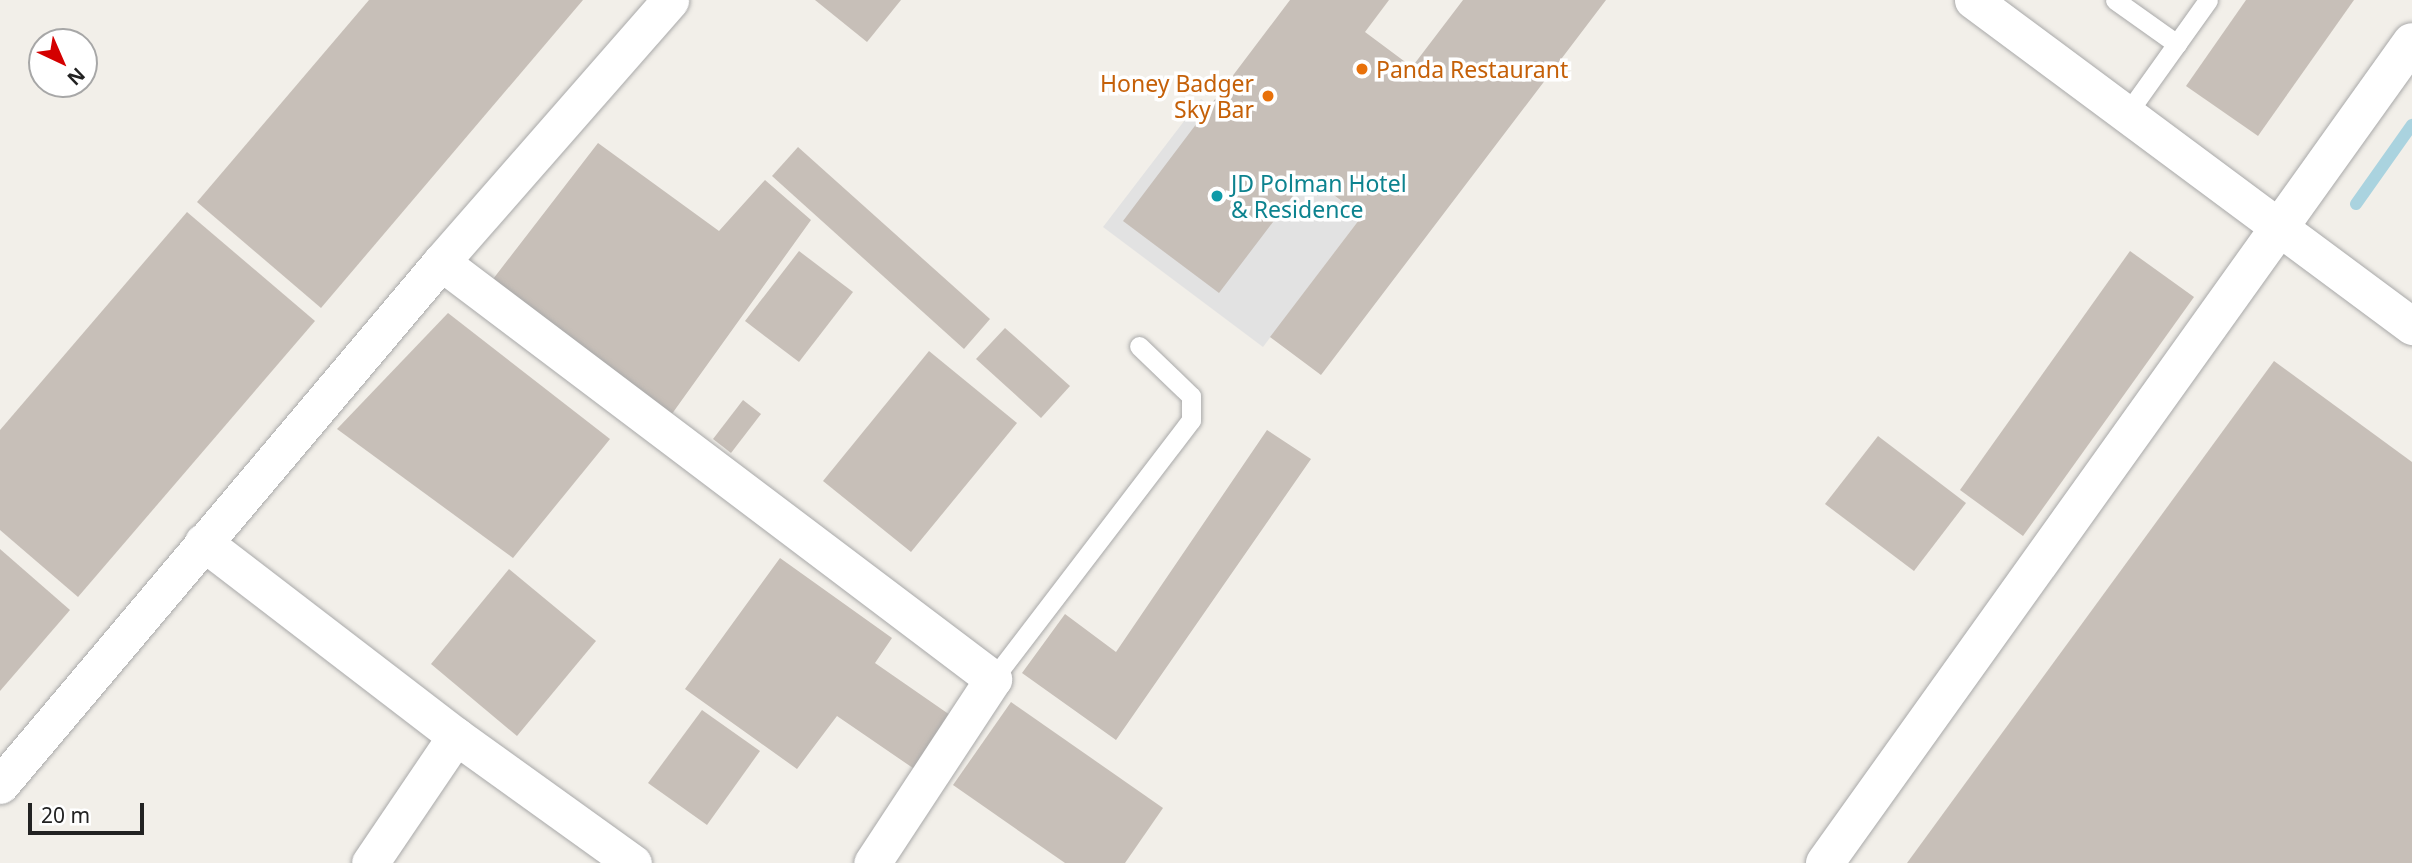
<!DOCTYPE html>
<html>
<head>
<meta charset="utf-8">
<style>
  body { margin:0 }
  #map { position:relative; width:2412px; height:863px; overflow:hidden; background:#f2efe9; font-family:"Noto Sans",sans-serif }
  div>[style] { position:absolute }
  .parking>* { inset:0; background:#e2e2e2 }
  .stream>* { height:12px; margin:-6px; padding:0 6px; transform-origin:6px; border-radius:6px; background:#aad3df }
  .building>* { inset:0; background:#c7bfb8 }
  .roads { filter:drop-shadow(0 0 2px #a9a9a9) drop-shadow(0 0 2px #a9a9a9) }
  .service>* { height:19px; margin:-9.5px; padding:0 9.5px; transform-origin:9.5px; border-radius:9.5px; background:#fff }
  .minor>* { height:37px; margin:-18.5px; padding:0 18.5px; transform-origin:18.5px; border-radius:18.5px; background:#fff }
  .tertiary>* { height:38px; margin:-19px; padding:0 19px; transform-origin:19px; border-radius:19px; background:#fff }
  .dots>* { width:19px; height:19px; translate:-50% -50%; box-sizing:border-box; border:4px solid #fff; border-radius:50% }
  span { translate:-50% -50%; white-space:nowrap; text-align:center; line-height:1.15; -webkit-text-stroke:7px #fff; paint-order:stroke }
  .food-label { font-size:23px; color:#c56008 }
  .left { translate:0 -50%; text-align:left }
  .right { translate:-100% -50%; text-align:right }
  .culture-label { font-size:23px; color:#0d838f }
  .north { position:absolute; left:28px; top:28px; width:70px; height:70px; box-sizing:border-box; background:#fff; border:2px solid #a7a7a7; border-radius:50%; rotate:136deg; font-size:19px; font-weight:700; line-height:28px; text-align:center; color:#222 }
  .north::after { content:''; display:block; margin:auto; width:24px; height:32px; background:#d40000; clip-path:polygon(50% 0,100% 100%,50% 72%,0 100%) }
  .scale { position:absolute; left:28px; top:803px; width:116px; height:32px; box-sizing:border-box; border:4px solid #222; border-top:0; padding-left:9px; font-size:21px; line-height:24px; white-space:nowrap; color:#222; -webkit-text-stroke:5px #fff; paint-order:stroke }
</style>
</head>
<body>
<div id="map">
  <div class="parking">
    <i style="clip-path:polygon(1201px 99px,1362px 216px,1263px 347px,1103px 227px)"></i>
  </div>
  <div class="stream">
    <i style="left:2356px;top:204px;width:97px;rotate:-54.7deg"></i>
  </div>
  <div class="building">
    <i style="clip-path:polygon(369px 0,583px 0,321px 308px,197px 202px)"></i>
    <i style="clip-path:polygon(815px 0,901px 0,867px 42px)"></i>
    <i style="clip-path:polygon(1290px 0,1389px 0,1365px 32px,1412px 67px,1463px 0,1606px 0,1321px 375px,1270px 337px,1362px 216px,1308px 176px,1219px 293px,1123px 221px)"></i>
    <i style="clip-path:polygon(2246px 0,2354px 0,2258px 136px,2186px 86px)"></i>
    <i style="clip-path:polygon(598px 143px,719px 231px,765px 180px,811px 220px,669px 418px,490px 283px)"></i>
    <i style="clip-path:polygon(798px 147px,990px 319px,964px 349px,772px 176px)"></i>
    <i style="clip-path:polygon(187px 212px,315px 321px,78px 597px,0 530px,0 430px)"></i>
    <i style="clip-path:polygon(799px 251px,853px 292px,799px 362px,745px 321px)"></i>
    <i style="clip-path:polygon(2130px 251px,2194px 297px,2023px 536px,1960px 490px)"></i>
    <i style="clip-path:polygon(448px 313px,610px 439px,513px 558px,337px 429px)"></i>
    <i style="clip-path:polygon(1005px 328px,1070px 386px,1041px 418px,976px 359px)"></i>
    <i style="clip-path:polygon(929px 351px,1017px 423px,911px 552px,823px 481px)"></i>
    <i style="clip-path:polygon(2274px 361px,2412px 462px,2412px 863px,1907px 863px)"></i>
    <i style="clip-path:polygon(743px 400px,761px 414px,731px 453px,713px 439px)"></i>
    <i style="clip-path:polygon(1267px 430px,1311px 459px,1116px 740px,1022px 673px,1065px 614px,1116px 652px)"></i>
    <i style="clip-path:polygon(1878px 436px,1966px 503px,1914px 571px,1825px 504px)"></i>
    <i style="clip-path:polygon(0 549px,70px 610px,0 691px)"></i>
    <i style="clip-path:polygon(780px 558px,892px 638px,875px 663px,963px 724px,926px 777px,837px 716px,797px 769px,685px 689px)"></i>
    <i style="clip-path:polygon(509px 569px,596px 641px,517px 736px,431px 664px)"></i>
    <i style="clip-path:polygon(1011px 702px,1163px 808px,1125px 863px,1065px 863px,953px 785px)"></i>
    <i style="clip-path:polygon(702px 710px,760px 751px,707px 825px,648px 783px)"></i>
  </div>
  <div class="roads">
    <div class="service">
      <i style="left:2115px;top:0;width:76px;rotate:35.4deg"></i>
      <i style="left:2126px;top:115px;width:141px;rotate:-54.5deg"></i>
      <i style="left:993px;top:679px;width:326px;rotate:-52.6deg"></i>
      <i style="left:1191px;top:420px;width:24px;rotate:-90deg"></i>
      <i style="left:1191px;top:396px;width:72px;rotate:-136.1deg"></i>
    </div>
    <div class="minor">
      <i style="left:1973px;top:0;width:547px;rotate:36.6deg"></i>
      <i style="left:441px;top:262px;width:692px;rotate:37.07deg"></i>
      <i style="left:993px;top:679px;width:220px;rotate:123.3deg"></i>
      <i style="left:203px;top:542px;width:319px;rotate:37.5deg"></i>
      <i style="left:456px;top:736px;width:218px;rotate:35.7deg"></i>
      <i style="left:0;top:785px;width:684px;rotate:-49.86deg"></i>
      <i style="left:441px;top:262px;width:348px;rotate:-48.8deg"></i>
      <i style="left:370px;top:863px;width:153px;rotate:-55.9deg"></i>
    </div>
    <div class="tertiary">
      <i style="left:1825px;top:863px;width:1009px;rotate:-54.44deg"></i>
    </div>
  </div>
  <div class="dots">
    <i style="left:1362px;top:69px;background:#e8710a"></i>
    <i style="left:1268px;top:96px;background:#e8710a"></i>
    <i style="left:1217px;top:196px;background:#0f9aa8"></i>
  </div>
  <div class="food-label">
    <span class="left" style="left:1376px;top:69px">Panda Restaurant</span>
    <span class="right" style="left:1254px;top:96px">Honey Badger<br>Sky Bar</span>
  </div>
  <div class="culture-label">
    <span class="left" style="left:1231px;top:196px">JD Polman Hotel<br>&amp; Residence</span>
  </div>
  <div class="north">N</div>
  <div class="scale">20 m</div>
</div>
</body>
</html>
